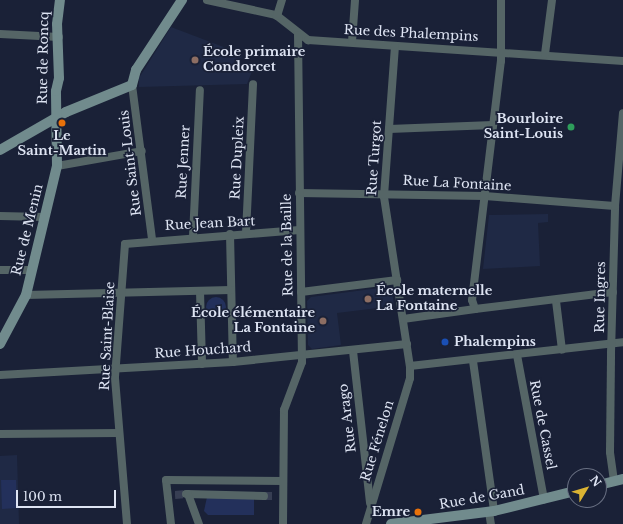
<!DOCTYPE html>
<html>
<head>
<meta charset="utf-8">
<style>
  body { margin:0 }
  #map { position:relative; width:623px; height:524px; overflow:hidden; background:#1a2137; font-family:"Libre Baskerville",serif }
  div>[style] { position:absolute }
  .built>* { inset:0; background:#1f2945 }
  .green>* { inset:0; background:#23305b }
  .round { border-radius:50% }
  .street-tunnel>* { height:8px; margin-top:-4px; transform-origin:0; background:repeating-linear-gradient(90deg,#373e53 0 8px,transparent 0 12px) }
  .street>* { height:8px; margin:-4px; padding:0 4px; transform-origin:4px; border-radius:4px; background:#556566 }
  .secondary>* { height:10px; margin:-5px; padding:0 5px; transform-origin:5px; border-radius:5px; background:#718b8d }
  .dots>* { width:11px; height:11px; translate:-50% -50%; box-sizing:border-box; border:2px solid #1a2137; border-radius:50% }
  span { translate:-50% -50%; white-space:nowrap; text-align:center; line-height:1.15; -webkit-text-stroke:3.5px #1a2137; paint-order:stroke }
  .street-label { font-size:13px; color:#dee4f3 }
  .poi-label { font-size:13px; color:#dee4f3; font-weight:700 }
  .left { translate:0 -50%; text-align:left }
  .right { translate:-100% -50%; text-align:right }
  .north { position:absolute; left:567px; top:468px; width:40px; height:40px; box-sizing:border-box; background:#1a2137; border:1px solid #686f82; border-radius:50%; rotate:52deg; font-size:11px; font-weight:700; line-height:16px; text-align:center; color:#dee4f3 }
  .north::after { content:''; display:block; margin:auto; width:14px; height:18px; background:#dab333; clip-path:polygon(50% 0,100% 100%,50% 72%,0 100%) }
  .scale { position:absolute; left:16px; top:490px; width:100px; height:18px; box-sizing:border-box; border:2px solid #dee4f3; border-top:0; padding-left:5px; font-size:12px; line-height:14px; white-space:nowrap; color:#dee4f3; -webkit-text-stroke:3px #1a2137; paint-order:stroke }
</style>
</head>
<body>
<div id="map">
  <div class="built">
    <i style="clip-path:polygon(171px 27px,242px 54px,240px 66px,253px 69px,247px 84px,139px 87px,139px 78px)"></i>
    <i style="clip-path:polygon(548px 214px,548px 222px,538px 223px,540px 266px,483px 269px,489px 215px)"></i>
    <i style="clip-path:polygon(387px 287px,392px 291px,394px 306px,337px 313px,341px 345px,312px 349px,308px 345px,307px 301px,311px 297px)"></i>
    <i style="clip-path:polygon(17px 455px,19px 524px,0 524px,0 456px)"></i>
  </div>
  <div class="green">
    <i class="round" style="left:206px;top:297px;width:20px;height:20px"></i>
    <i style="clip-path:polygon(1px 480px,16px 480px,17px 508px,2px 509px)"></i>
    <i style="clip-path:polygon(207px 497px,254px 499px,254px 515px,208px 515px,204px 511px)"></i>
  </div>
  <div class="street-tunnel">
    <i style="left:175px;top:495px;width:11px;rotate:-5deg"></i>
    <i style="left:264px;top:496px;width:11px"></i>
  </div>
  <div class="street">
    <i style="left:207px;top:0;width:71px;rotate:12.3deg"></i>
    <i style="left:276px;top:15px;width:41px;rotate:38deg"></i>
    <i style="left:308px;top:40px;width:316px;rotate:3.8deg"></i>
    <i style="left:277px;top:16px;width:17px;rotate:-73deg"></i>
    <i style="left:0;top:34px;width:59px;rotate:2.9deg"></i>
    <i style="left:352px;top:42px;width:42px;rotate:-85.9deg"></i>
    <i style="left:395px;top:46px;width:151px;rotate:94.2deg"></i>
    <i style="left:384px;top:197px;width:171px;rotate:81.3deg"></i>
    <i style="left:410px;top:366px;width:214px;rotate:-6.4deg"></i>
    <i style="left:545px;top:54px;width:54px;rotate:-82.6deg"></i>
    <i style="left:132px;top:85px;width:155px;rotate:82.6deg"></i>
    <i style="left:389px;top:129px;width:104px;rotate:-2.2deg"></i>
    <i style="left:57px;top:166px;width:86px;rotate:-10deg"></i>
    <i style="left:299px;top:193px;width:186px;rotate:0.9deg"></i>
    <i style="left:485px;top:196px;width:130px;rotate:4.4deg"></i>
    <i style="left:0;top:216px;width:44px;rotate:1.3deg"></i>
    <i style="left:246px;top:233px;width:149px;rotate:-87.3deg"></i>
    <i style="left:230px;top:234px;width:128px;rotate:88.7deg"></i>
    <i style="left:193px;top:236px;width:146px;rotate:-87.3deg"></i>
    <i style="left:0;top:270px;width:30px"></i>
    <i style="left:200px;top:291px;width:73px;rotate:88.4deg"></i>
    <i style="left:301px;top:292px;width:97px;rotate:-7.1deg"></i>
    <i style="left:26px;top:295px;width:205px;rotate:-1.4deg"></i>
    <i style="left:556px;top:301px;width:49px;rotate:83deg"></i>
    <i style="left:475px;top:309px;width:9px;rotate:-108deg"></i>
    <i style="left:472px;top:300px;width:241px;rotate:-83.1deg"></i>
    <i style="left:501px;top:61px;width:61px;rotate:-90deg"></i>
    <i style="left:475px;top:309px;width:139px;rotate:-7deg"></i>
    <i style="left:403px;top:319px;width:73px;rotate:-7.9deg"></i>
    <i style="left:353px;top:351px;width:153px;rotate:83.6deg"></i>
    <i style="left:517px;top:355px;width:147px;rotate:79.4deg"></i>
    <i style="left:473px;top:361px;width:151px;rotate:82deg"></i>
    <i style="left:0;top:375px;width:233px;rotate:-3.2deg"></i>
    <i style="left:233px;top:362px;width:175px;rotate:-5.9deg"></i>
    <i style="left:0;top:434px;width:119px;rotate:-0.5deg"></i>
    <i style="left:614px;top:481px;width:29px;rotate:-98deg"></i>
    <i style="left:610px;top:452px;width:99px;rotate:-89.4deg"></i>
    <i style="left:611px;top:353px;width:147px;rotate:-88.4deg"></i>
    <i style="left:615px;top:206px;width:93px;rotate:-85.1deg"></i>
    <i style="left:186px;top:494px;width:78px;rotate:1.5deg"></i>
    <i style="left:188px;top:494px;width:32px;rotate:70deg"></i>
    <i style="left:489px;top:512px;width:12px;rotate:81deg"></i>
    <i style="left:127px;top:524px;width:147px;rotate:-94.7deg"></i>
    <i style="left:115px;top:377px;width:133px;rotate:-85.7deg"></i>
    <i style="left:125px;top:244px;width:175px;rotate:-4.6deg"></i>
    <i style="left:171px;top:524px;width:44px;rotate:-96.5deg"></i>
    <i style="left:166px;top:480px;width:117px;rotate:0.5deg"></i>
    <i style="left:283px;top:524px;width:114px;rotate:-89.5deg"></i>
    <i style="left:284px;top:410px;width:51px;rotate:-69.4deg"></i>
    <i style="left:302px;top:362px;width:327px;rotate:-90.7deg"></i>
    <i style="left:366px;top:524px;width:152px;rotate:-73.2deg"></i>
    <i style="left:410px;top:378px;width:12px;rotate:-90deg"></i>
  </div>
  <div class="secondary">
    <i style="left:0;top:150px;width:76px;rotate:-29.9deg"></i>
    <i style="left:66px;top:112px;width:71px;rotate:-22.2deg"></i>
    <i style="left:132px;top:85px;width:16px;rotate:-75deg"></i>
    <i style="left:136px;top:70px;width:84px;rotate:-56.7deg"></i>
    <i style="left:0;top:344px;width:55px;rotate:-62deg"></i>
    <i style="left:26px;top:295px;width:133px;rotate:-76.5deg"></i>
    <i style="left:57px;top:166px;width:75px;rotate:-90.8deg"></i>
    <i style="left:56px;top:91px;width:13px;rotate:-77deg"></i>
    <i style="left:59px;top:78px;width:54px;rotate:-92.1deg"></i>
    <i style="left:57px;top:24px;width:24px;rotate:-83deg"></i>
    <i style="left:599px;top:485px;width:25px;rotate:-14deg"></i>
    <i style="left:391px;top:524px;width:104px;rotate:-7.2deg"></i>
    <i style="left:494px;top:511px;width:83px;rotate:-13.9deg"></i>
  </div>
  <div class="dots">
    <i style="left:195px;top:60px;background:#8d6e63"></i>
    <i style="left:62px;top:123px;background:#e8710a"></i>
    <i style="left:571px;top:127px;background:#2e9e5b"></i>
    <i style="left:368px;top:299px;background:#8d6e63"></i>
    <i style="left:323px;top:321px;background:#8d6e63"></i>
    <i style="left:445px;top:342px;background:#1a4fb4"></i>
    <i style="left:418px;top:512px;background:#e8710a"></i>
  </div>
  <div class="street-label">
    <span style="left:411px;top:34px;rotate:3deg">Rue des Phalempins</span>
    <span style="left:44px;top:58px;rotate:-89deg">Rue de Roncq</span>
    <span style="left:238px;top:158px;rotate:-87deg">Rue Dupleix</span>
    <span style="left:375px;top:158px;rotate:-86deg">Rue Turgot</span>
    <span style="left:184px;top:162px;rotate:-87deg">Rue Jenner</span>
    <span style="left:131px;top:163px;rotate:-97deg">Rue Saint-Louis</span>
    <span style="left:457px;top:184px;rotate:3deg">Rue La Fontaine</span>
    <span style="left:210px;top:224px;rotate:-3deg">Rue Jean Bart</span>
    <span style="left:28px;top:230px;rotate:-76deg">Rue de Menin</span>
    <span style="left:288px;top:245px;rotate:-91deg">Rue de la Baille</span>
    <span style="left:601px;top:297px;rotate:-89deg">Rue Ingres</span>
    <span style="left:108px;top:336px;rotate:-87deg">Rue Saint-Blaise</span>
    <span style="left:203px;top:351px;rotate:-4deg">Rue Houchard</span>
    <span style="left:348px;top:418px;rotate:-97deg">Rue Arago</span>
    <span style="left:542px;top:425px;rotate:79deg">Rue de Cassel</span>
    <span style="left:378px;top:441px;rotate:-73deg">Rue Fénelon</span>
    <span style="left:482px;top:498px;rotate:-10deg">Rue de Gand</span>
  </div>
  <div class="poi-label">
    <span class="left" style="left:203px;top:60px">École primaire<br>Condorcet</span>
    <span class="right" style="left:563px;top:127px">Bourloire<br>Saint-Louis</span>
    <span style="left:62px;top:144px">Le<br>Saint-Martin</span>
    <span class="left" style="left:376px;top:299px">École maternelle<br>La Fontaine</span>
    <span class="right" style="left:315px;top:321px">École élémentaire<br>La Fontaine</span>
    <span class="left" style="left:454px;top:342px">Phalempins</span>
    <span class="right" style="left:410px;top:512px">Emre</span>
  </div>
  <div class="north">N</div>
  <div class="scale">100 m</div>
</div>
</body>
</html>
